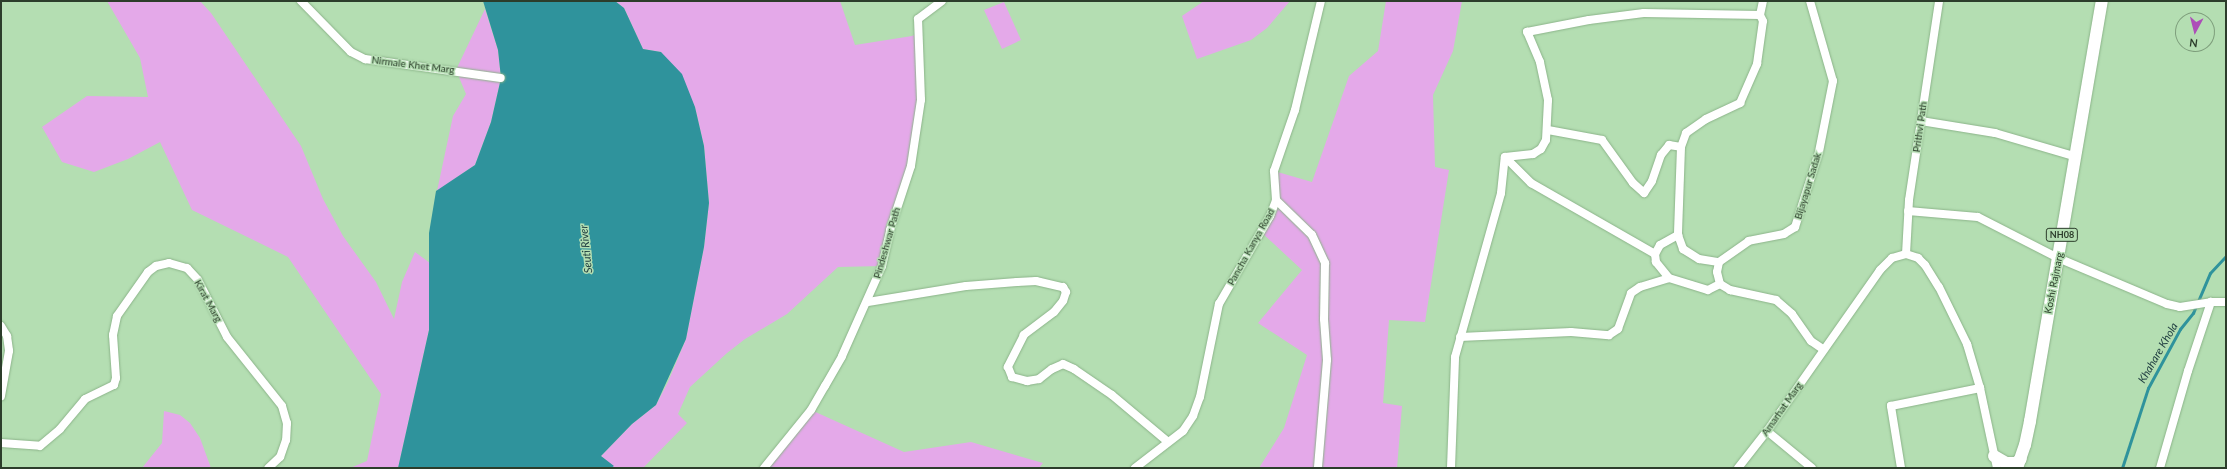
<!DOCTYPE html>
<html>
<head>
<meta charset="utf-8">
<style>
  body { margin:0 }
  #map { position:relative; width:2227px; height:469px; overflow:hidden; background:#b4deb2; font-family:Lato,sans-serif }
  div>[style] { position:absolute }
  .green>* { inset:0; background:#e4a9e9 }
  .water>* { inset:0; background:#2f939c }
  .stream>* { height:3px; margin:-1.5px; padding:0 1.5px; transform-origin:1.5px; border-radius:1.5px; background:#2f939c }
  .roads { filter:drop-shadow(0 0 1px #8cb48a) drop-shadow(0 0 1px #8cb48a) }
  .minor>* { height:8px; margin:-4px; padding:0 4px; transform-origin:4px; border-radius:4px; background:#fff }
  .primary>* { height:12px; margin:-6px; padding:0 6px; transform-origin:6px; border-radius:6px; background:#fff }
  span { translate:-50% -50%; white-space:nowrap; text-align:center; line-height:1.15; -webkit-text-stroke:3px #b4deb2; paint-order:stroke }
  .shield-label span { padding:1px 3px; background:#b4deb2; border:1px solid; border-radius:3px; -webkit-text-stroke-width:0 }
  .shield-label { font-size:9px; color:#2c3d2b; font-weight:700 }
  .street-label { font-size:10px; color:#2c3d2b }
  .water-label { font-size:11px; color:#203e41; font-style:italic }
  .frame { position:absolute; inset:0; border:2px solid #2c3d2b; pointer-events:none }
  .north { position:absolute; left:2175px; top:12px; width:40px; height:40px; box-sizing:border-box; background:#b4deb2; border:1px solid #7e9e7c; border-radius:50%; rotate:187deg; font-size:11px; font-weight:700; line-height:16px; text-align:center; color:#2c3d2b }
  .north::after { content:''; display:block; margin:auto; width:14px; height:18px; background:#ad4eb8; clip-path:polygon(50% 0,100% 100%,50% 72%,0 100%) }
</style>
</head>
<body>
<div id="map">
  <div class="green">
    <i style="clip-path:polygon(107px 1px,200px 1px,211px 13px,301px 146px,323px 199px,343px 236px,376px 282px,394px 319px,402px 282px,415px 252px,430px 263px,429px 330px,398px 468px,350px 468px,367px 461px,381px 394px,288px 257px,192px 210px,160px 142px,128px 159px,94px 172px,62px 162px,42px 127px,87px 96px,148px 97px,140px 58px)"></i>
    <i style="clip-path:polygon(615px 1px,840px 1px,855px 45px,912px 36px,919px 32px,921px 73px,911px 166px,882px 266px,838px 267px,787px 314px,745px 339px,727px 353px,690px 387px,678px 414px,687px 423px,643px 468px,611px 468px,613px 466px,601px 456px,632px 424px,656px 405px,668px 382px,686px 339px,704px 247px,709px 203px,704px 146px,695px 107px,661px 52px,643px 49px,624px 8px)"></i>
    <i style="clip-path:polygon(1204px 1px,1290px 1px,1267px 28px,1251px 40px,1197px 59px,1182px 16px)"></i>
    <i style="clip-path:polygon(1386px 1px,1462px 1px,1453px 51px,1433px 95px,1435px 167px,1449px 170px,1425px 322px,1389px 320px,1383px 403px,1402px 406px,1397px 468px,1259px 468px,1284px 428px,1307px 355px,1258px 323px,1302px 270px,1261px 232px,1276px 200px,1274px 171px,1312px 182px,1349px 76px,1378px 51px)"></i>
    <i style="clip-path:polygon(1004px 2px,1021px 40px,1002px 49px,984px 10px)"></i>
    <i style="clip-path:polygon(485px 9px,498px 50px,501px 78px,491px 122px,475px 165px,437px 191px,453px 116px,466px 94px,456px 70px)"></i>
    <i style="clip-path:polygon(811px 410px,904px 452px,971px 442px,1043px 463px,1039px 468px,764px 468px)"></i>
    <i style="clip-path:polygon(164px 411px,180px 415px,190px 423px,200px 438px,211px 468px,142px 468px,162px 443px)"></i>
  </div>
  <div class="water">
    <i style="clip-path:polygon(483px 1px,615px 1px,624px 8px,643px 49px,661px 52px,682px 74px,695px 107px,704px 146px,709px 203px,704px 247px,686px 339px,656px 405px,632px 424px,601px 456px,614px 466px,611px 468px,398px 468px,429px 330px,429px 233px,436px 191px,475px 165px,491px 122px,501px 78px,498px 50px)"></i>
  </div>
  <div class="stream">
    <i style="left:2122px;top:468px;width:84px;rotate:-72deg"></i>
    <i style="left:2148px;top:388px;width:67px;rotate:-61.5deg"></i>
    <i style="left:2180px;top:329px;width:21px;rotate:-51deg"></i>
    <i style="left:2193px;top:313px;width:43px;rotate:-67deg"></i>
    <i style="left:2210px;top:273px;width:23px;rotate:-47deg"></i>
  </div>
  <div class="roads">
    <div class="minor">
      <i style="left:301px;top:1px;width:71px;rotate:45.6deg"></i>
      <i style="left:351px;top:52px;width:16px;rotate:27deg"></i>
      <i style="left:365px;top:59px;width:137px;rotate:8deg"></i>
      <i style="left:1810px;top:1px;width:83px;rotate:74deg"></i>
      <i style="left:1833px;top:81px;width:72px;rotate:101.2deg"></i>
      <i style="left:1819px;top:152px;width:79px;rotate:107.7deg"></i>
      <i style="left:1795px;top:227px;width:13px;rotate:148deg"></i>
      <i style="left:1784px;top:234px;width:36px;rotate:169deg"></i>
      <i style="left:1749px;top:241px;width:37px;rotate:145deg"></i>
      <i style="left:1719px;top:262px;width:10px;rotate:101deg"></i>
      <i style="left:1717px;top:272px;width:12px;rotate:76deg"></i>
      <i style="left:1720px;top:284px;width:12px;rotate:31deg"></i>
      <i style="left:1730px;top:290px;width:47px;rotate:12.3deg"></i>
      <i style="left:1776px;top:300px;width:21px;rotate:41deg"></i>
      <i style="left:1792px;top:314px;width:33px;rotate:55deg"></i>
      <i style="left:1811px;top:341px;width:14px;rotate:34deg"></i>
      <i style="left:1921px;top:121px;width:75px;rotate:9.2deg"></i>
      <i style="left:1995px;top:133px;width:85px;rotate:16.3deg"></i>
      <i style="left:1548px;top:130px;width:55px;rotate:10.5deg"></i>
      <i style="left:1602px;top:140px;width:53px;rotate:54.2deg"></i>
      <i style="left:1633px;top:183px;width:15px;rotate:42deg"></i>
      <i style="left:1644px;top:193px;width:14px;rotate:-56deg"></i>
      <i style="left:1652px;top:181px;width:28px;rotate:-71deg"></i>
      <i style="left:1661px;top:155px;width:13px;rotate:-51deg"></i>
      <i style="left:1669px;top:145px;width:12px;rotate:9deg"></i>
      <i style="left:1681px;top:147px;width:15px;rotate:-70deg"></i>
      <i style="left:1686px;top:133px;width:24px;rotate:-35deg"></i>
      <i style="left:1706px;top:119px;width:38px;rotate:-25deg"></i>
      <i style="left:1740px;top:103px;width:43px;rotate:-66.4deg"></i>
      <i style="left:1757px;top:64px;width:43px;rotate:-82.1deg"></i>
      <i style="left:1763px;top:21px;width:7px;rotate:-117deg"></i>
      <i style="left:1681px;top:147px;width:88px;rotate:92deg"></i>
      <i style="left:1678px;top:235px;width:15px;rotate:70deg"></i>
      <i style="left:1683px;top:249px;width:19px;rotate:32deg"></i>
      <i style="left:1699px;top:259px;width:20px;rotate:9deg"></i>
      <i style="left:1505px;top:157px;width:37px;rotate:45deg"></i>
      <i style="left:1531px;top:183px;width:143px;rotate:29.8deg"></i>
      <i style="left:1276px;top:200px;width:50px;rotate:44.2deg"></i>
      <i style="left:1312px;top:235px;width:31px;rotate:65deg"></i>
      <i style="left:1325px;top:263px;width:56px;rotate:91deg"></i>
      <i style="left:1324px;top:319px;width:41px;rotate:85.8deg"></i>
      <i style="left:1327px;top:360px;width:108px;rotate:94.8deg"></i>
      <i style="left:1908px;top:211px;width:70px;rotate:4.9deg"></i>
      <i style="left:1978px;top:217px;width:90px;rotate:27.1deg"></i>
      <i style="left:2058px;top:258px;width:118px;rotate:22.9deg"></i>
      <i style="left:2167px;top:304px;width:13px;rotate:13deg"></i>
      <i style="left:2180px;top:307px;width:31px;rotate:-9deg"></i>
      <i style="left:2211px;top:302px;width:15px"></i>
      <i style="left:1906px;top:254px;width:54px;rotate:-86.8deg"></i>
      <i style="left:1909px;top:200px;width:201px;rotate:-81.4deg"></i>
      <i style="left:1906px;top:254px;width:13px;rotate:18deg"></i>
      <i style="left:1918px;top:258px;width:10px;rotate:45deg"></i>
      <i style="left:1925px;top:265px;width:26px;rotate:58deg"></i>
      <i style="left:1939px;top:287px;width:64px;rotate:63.8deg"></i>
      <i style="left:1967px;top:344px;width:46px;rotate:73.5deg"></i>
      <i style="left:1980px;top:388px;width:82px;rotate:78deg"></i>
      <i style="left:1669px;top:278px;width:21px;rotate:-129deg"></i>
      <i style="left:1656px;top:262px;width:8px;rotate:-97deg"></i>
      <i style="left:1655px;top:254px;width:10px;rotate:-61deg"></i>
      <i style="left:1660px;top:245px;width:21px;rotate:-29deg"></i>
      <i style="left:868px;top:302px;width:99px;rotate:-9.3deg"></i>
      <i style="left:966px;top:286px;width:51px;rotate:-4.5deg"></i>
      <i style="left:1017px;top:282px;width:19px;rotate:-3deg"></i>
      <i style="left:1036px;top:281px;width:28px;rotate:13deg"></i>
      <i style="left:1063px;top:287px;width:6px;rotate:59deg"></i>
      <i style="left:1066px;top:292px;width:9px;rotate:108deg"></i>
      <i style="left:1063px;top:301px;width:14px;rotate:129deg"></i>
      <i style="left:1054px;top:312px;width:38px;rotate:143deg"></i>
      <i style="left:1024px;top:335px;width:36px;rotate:117deg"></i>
      <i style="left:1008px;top:367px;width:11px;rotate:68deg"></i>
      <i style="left:1012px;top:377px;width:16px;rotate:15deg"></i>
      <i style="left:1027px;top:381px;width:12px;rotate:-9deg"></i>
      <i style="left:1039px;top:379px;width:16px;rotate:-38deg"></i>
      <i style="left:1052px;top:369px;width:12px;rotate:-24deg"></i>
      <i style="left:1063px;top:364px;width:12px;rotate:24deg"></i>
      <i style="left:1074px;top:369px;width:46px;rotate:34.4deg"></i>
      <i style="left:1112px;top:395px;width:73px;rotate:40deg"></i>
      <i style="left:1px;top:326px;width:12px;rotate:59deg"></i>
      <i style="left:7px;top:336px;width:15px;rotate:82deg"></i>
      <i style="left:9px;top:351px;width:46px;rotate:100.1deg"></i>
      <i style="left:1460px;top:337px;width:111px;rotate:-2.6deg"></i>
      <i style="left:1571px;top:332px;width:38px;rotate:5deg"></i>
      <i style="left:1609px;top:335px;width:11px;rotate:-34deg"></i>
      <i style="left:1618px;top:329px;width:38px;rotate:-70deg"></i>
      <i style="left:1631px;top:293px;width:11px;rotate:-34deg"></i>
      <i style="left:1640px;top:287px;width:30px;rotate:-17deg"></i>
      <i style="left:1669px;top:278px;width:41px;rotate:17.1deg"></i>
      <i style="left:1708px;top:290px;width:13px;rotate:-27deg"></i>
      <i style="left:1767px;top:431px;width:58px;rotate:39.4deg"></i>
      <i style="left:1px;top:443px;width:39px;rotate:4deg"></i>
      <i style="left:40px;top:446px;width:26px;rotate:-40deg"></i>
      <i style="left:60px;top:429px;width:39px;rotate:-50deg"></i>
      <i style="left:85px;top:399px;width:32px;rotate:-26deg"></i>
      <i style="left:114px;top:385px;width:7px;rotate:-74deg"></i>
      <i style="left:116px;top:378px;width:43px;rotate:-94deg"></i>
      <i style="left:113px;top:335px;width:19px;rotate:-78deg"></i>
      <i style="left:117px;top:316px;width:54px;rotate:-54.8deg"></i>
      <i style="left:148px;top:272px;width:10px;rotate:-37deg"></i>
      <i style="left:156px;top:266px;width:13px;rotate:-13deg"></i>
      <i style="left:169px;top:263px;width:19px;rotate:16deg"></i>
      <i style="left:187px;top:268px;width:16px;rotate:47deg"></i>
      <i style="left:198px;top:280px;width:64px;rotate:63deg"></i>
      <i style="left:227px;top:337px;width:88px;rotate:51.4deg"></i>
      <i style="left:282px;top:406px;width:18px;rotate:74deg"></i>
      <i style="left:287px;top:423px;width:17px;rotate:93deg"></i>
      <i style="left:286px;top:440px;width:18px;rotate:109deg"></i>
      <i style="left:280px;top:457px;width:16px;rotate:137deg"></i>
      <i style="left:764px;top:468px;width:75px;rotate:-51deg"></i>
      <i style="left:811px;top:410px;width:28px;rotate:-60deg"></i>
      <i style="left:825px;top:386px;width:34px;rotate:-60deg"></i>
      <i style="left:842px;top:356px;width:98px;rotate:-66deg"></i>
      <i style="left:882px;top:266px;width:37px;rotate:-77deg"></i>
      <i style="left:890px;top:230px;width:67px;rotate:-71.8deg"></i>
      <i style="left:911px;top:166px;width:67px;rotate:-81.4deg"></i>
      <i style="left:921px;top:100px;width:81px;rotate:-92.1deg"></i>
      <i style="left:918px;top:19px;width:30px;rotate:-37deg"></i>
      <i style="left:1135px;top:468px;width:61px;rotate:-37.6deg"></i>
      <i style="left:1183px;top:431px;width:18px;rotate:-56deg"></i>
      <i style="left:1193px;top:416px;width:20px;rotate:-70deg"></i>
      <i style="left:1200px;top:397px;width:95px;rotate:-78.5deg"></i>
      <i style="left:1219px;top:304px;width:102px;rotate:-59.9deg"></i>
      <i style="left:1270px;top:216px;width:17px;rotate:-69deg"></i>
      <i style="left:1276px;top:200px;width:29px;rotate:-94deg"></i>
      <i style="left:1274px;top:171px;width:65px;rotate:-71deg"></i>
      <i style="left:1295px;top:110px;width:112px;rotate:-76.6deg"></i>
      <i style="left:1451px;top:468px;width:111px;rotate:-87.9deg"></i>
      <i style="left:1455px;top:357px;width:170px;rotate:-74.3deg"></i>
      <i style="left:1501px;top:193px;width:36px;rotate:-84deg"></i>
      <i style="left:1505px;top:157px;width:28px;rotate:-6deg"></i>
      <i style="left:1533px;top:154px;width:9px;rotate:-32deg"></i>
      <i style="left:1541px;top:149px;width:10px;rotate:-61deg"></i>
      <i style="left:1546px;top:140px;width:40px;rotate:-87.1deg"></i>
      <i style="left:1548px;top:100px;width:39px;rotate:-102deg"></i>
      <i style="left:1540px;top:62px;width:33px;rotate:-113deg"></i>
      <i style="left:1527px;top:32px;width:63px;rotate:-11deg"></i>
      <i style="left:1589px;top:20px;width:55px;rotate:-7.3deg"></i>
      <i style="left:1644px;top:13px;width:116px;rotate:1deg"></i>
      <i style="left:1760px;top:15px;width:14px;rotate:-78deg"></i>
      <i style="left:1738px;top:468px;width:47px;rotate:-51.9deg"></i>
      <i style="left:1767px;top:431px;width:197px;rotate:-54.9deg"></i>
      <i style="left:1880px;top:270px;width:17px;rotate:-45deg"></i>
      <i style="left:1892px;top:258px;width:15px;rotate:-16deg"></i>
      <i style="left:1901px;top:468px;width:63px;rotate:-99.2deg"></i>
      <i style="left:1891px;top:406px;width:91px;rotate:-11.4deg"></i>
      <i style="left:2160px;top:468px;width:101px;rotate:-73.9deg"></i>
      <i style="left:2188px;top:371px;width:73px;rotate:-71.6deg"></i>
    </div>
    <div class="primary">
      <i style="left:1994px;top:456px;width:14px;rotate:30deg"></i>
      <i style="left:2006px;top:463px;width:10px"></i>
      <i style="left:2016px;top:463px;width:6px;rotate:-39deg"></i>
      <i style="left:2017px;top:468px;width:24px;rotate:-71deg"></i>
      <i style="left:2025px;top:445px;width:25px;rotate:-78deg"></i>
      <i style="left:2030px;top:421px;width:426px;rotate:-80.3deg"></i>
    </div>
  </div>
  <div class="shield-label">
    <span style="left:2062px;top:235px">NH08</span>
  </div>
  <div class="street-label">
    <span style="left:413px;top:65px;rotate:7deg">Nirmale Khet Marg</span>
    <span style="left:1920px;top:127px;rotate:-82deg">Prithvi Path</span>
    <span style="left:1808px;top:186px;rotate:-73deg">Bijayapur Sadak</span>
    <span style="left:887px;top:243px;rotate:-74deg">Pindeshwar Path</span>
    <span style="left:1251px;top:247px;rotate:-61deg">Pancha Kanya Road</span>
    <span style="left:2054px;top:283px;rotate:-79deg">Koshi Rajmarg</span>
    <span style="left:208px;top:301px;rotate:61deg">Kirat Marg</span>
    <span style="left:1782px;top:409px;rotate:-55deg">Amarhat Marg</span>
  </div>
  <div class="water-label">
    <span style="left:586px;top:249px;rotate:-96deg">Seuti River</span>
    <span style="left:2158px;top:353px;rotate:-60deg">Khahare Khola</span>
  </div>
  <div class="frame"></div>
  <div class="north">N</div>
</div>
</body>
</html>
